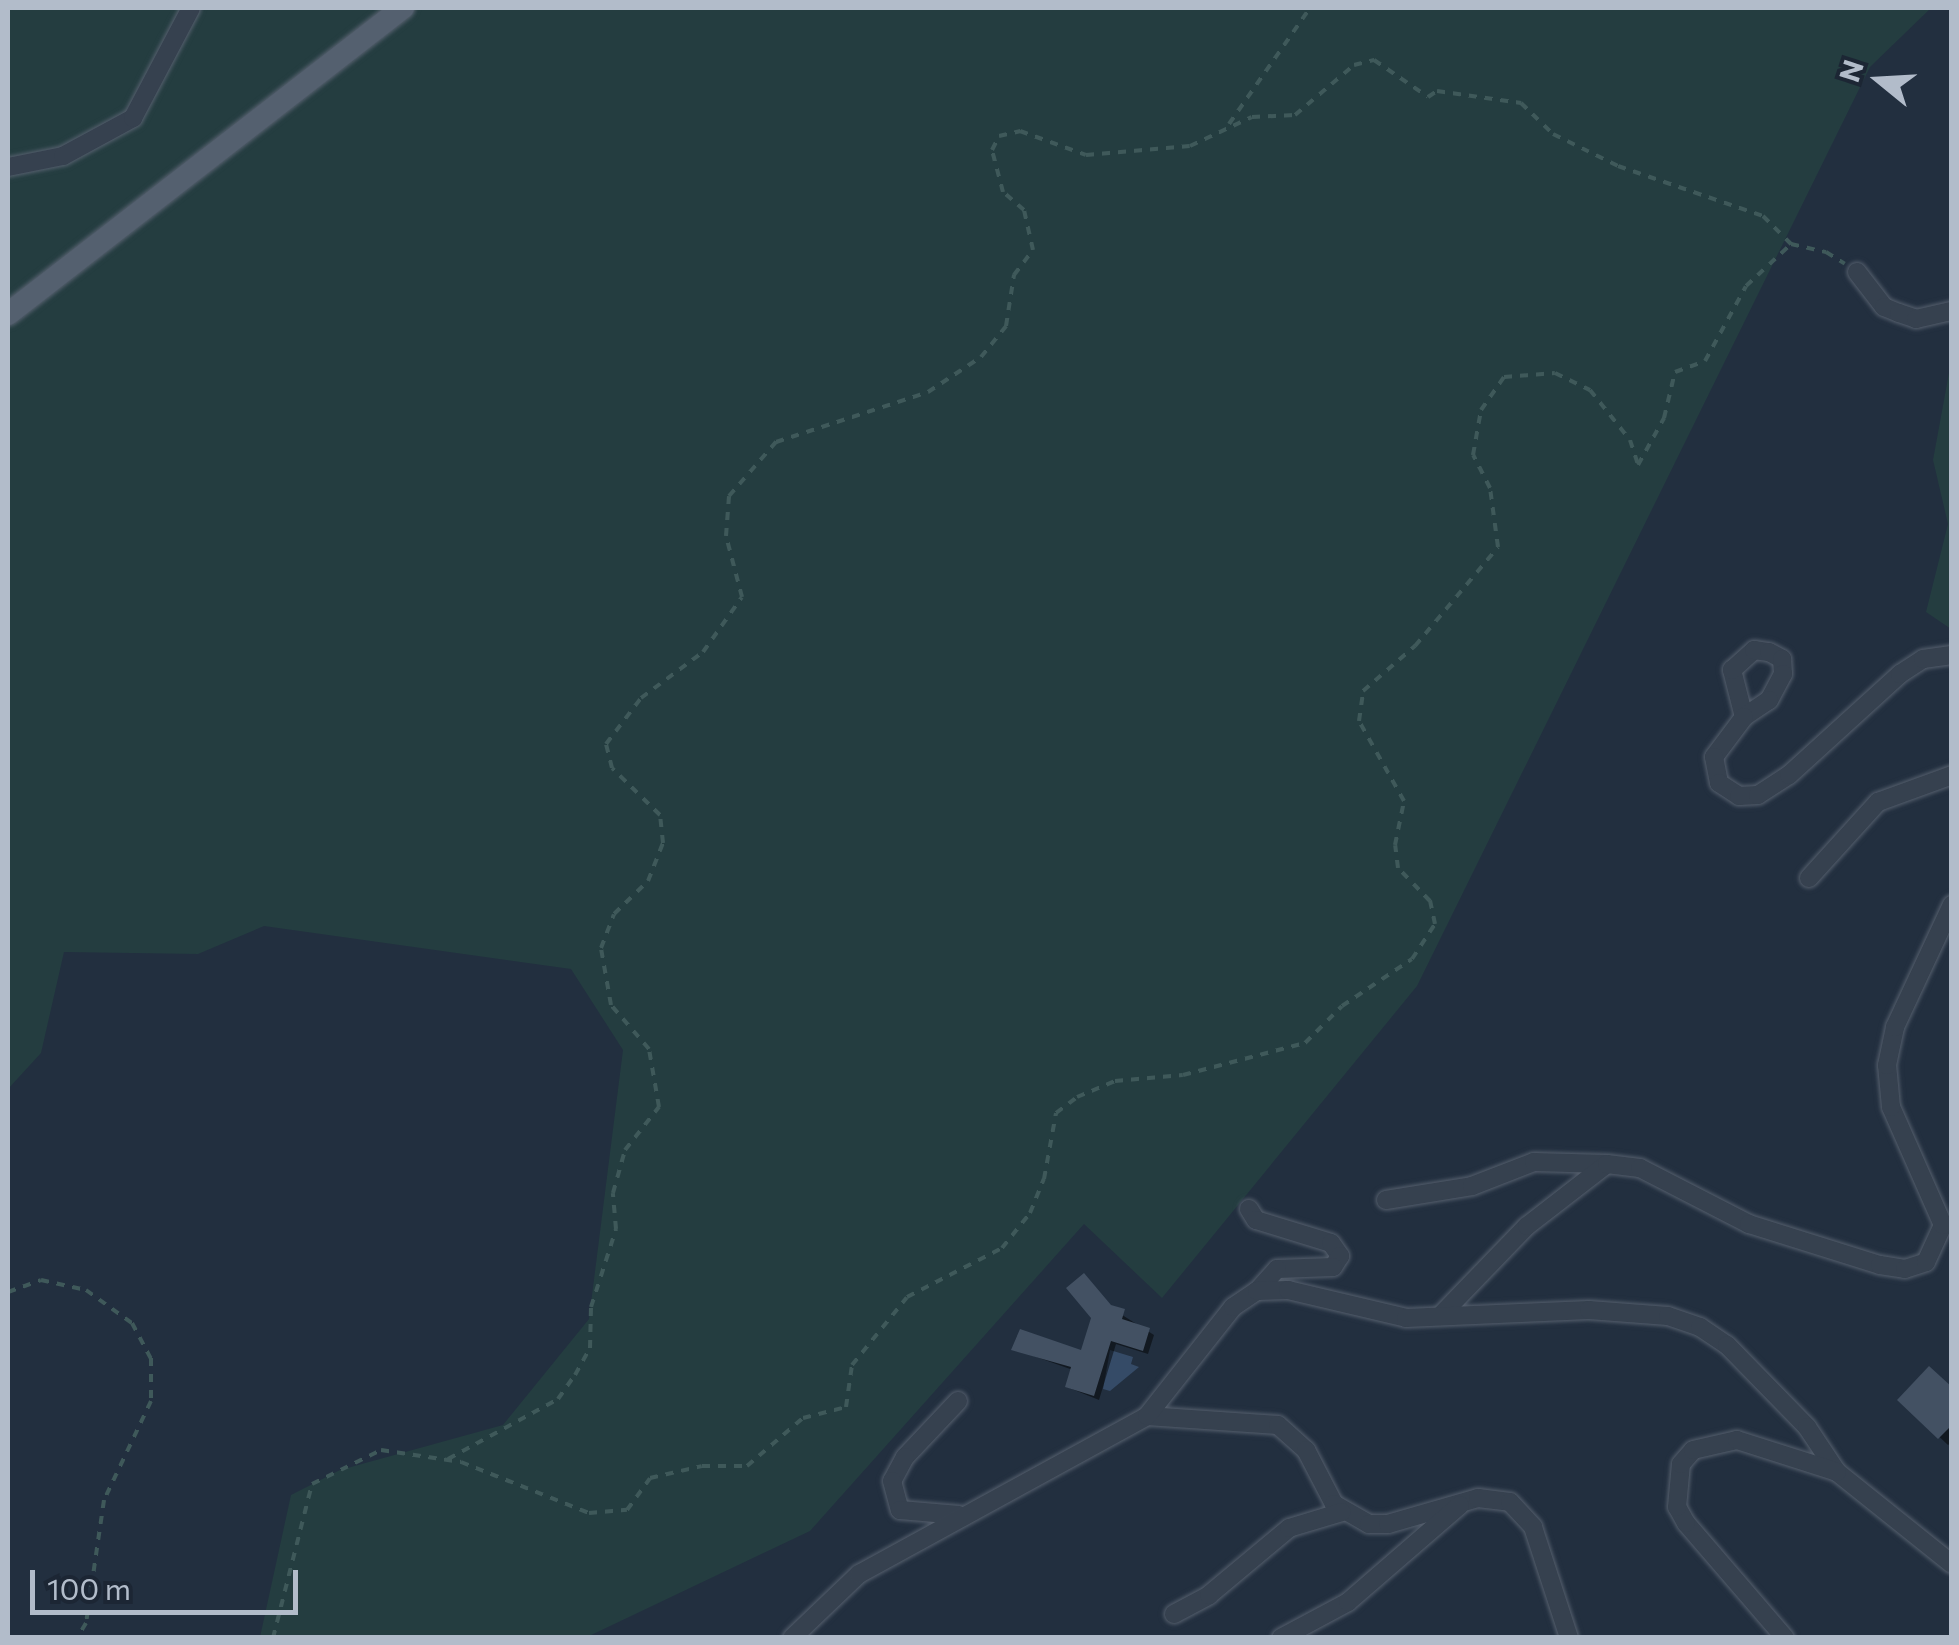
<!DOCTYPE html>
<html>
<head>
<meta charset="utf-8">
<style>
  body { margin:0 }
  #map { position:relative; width:1959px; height:1645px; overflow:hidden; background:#222f3f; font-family:Commissioner,sans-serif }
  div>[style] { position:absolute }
  .green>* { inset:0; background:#243d40 }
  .water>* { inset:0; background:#354b67 }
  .shadow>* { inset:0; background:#0007 }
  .building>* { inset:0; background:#435163 }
  .path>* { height:4px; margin-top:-2px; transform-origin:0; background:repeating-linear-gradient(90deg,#3f595a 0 8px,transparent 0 16px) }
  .roads { filter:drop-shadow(0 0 2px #555f6d) drop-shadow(0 0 2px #555f6d) }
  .minor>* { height:18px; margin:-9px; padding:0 9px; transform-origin:9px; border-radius:9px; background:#36414f }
  .major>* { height:22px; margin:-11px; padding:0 11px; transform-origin:11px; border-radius:11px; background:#54606f }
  span { translate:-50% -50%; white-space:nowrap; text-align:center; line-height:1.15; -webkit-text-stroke:10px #1c2634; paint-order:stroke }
  .frame { position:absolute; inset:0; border:10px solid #b2bcca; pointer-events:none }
  .north { position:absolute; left:1829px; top:30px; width:100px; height:100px; -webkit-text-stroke:8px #1c2634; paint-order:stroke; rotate:288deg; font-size:28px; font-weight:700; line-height:40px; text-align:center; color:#b2bcca }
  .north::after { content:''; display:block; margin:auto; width:35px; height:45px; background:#b2bcca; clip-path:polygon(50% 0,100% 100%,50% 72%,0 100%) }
  .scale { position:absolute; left:30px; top:1570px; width:268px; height:45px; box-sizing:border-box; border:5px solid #b2bcca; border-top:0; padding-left:12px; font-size:30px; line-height:35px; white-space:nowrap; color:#b2bcca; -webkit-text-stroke:8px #1c2634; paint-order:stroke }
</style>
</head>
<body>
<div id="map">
  <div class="green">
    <i style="clip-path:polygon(8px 8px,1931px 8px,1870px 67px,1417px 986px,1162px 1298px,1084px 1224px,810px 1531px,587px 1637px,260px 1637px,291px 1495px,340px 1470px,503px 1425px,589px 1319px,623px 1050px,571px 969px,264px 926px,198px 954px,64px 952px,41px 1053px,8px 1089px)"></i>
    <i style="clip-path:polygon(1951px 362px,1951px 629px,1926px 612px,1948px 524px,1933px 460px)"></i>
  </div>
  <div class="water">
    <i style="clip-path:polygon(1110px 1350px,1133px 1357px,1131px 1364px,1139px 1367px,1110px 1391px,1103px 1389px)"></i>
  </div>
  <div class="shadow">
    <i style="clip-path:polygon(1111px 1308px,1154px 1335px,1148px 1354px,1116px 1344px,1099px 1400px,1067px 1387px,1073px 1370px,1014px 1349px,1083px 1353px)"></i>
    <i style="clip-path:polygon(1952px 1391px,1952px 1442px,1948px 1445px,1900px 1400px)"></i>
  </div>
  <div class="building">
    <i style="clip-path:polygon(1084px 1273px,1111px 1305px,1125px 1309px,1122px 1319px,1150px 1328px,1143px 1351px,1111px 1341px,1094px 1396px,1065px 1387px,1071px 1367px,1011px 1350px,1020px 1329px,1081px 1350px,1091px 1318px,1066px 1288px)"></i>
    <i style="clip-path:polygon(1929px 1366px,1952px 1387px,1952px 1425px,1938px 1439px,1897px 1400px)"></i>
  </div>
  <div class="path">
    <i style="left:1229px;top:124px;width:141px;rotate:-55.1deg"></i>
    <i style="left:8px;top:1292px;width:35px;rotate:-20deg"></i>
    <i style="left:41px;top:1280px;width:46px;rotate:12.5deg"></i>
    <i style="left:86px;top:1290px;width:57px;rotate:35.7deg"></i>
    <i style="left:132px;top:1323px;width:40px;rotate:62deg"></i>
    <i style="left:151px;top:1358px;width:43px;rotate:90deg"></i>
    <i style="left:151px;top:1401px;width:110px;rotate:115.4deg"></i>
    <i style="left:104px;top:1500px;width:124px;rotate:98.3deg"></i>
    <i style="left:86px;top:1623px;width:17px;rotate:121deg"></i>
    <i style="left:448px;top:1459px;width:125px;rotate:-28.6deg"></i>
    <i style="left:558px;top:1399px;width:29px;rotate:-55deg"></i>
    <i style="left:575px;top:1375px;width:31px;rotate:-61deg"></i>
    <i style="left:590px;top:1348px;width:41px;rotate:-88.6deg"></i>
    <i style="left:591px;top:1307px;width:82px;rotate:-72.2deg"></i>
    <i style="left:616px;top:1229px;width:36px;rotate:-95deg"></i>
    <i style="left:613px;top:1193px;width:45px;rotate:-74.4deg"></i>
    <i style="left:625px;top:1150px;width:55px;rotate:-51.7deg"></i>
    <i style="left:659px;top:1107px;width:59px;rotate:-99.8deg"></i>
    <i style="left:649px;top:1049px;width:58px;rotate:-130.8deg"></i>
    <i style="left:611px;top:1005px;width:58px;rotate:-100deg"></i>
    <i style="left:601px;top:948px;width:36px;rotate:-69deg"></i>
    <i style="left:614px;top:914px;width:47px;rotate:-44.1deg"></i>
    <i style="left:648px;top:881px;width:41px;rotate:-68.5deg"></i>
    <i style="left:663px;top:843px;width:28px;rotate:-96deg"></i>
    <i style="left:660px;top:815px;width:67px;rotate:-135.6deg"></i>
    <i style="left:612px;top:768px;width:25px;rotate:-104deg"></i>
    <i style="left:606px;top:744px;width:58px;rotate:-52.7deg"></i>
    <i style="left:641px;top:698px;width:77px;rotate:-36.6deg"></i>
    <i style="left:703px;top:652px;width:67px;rotate:-54.7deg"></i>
    <i style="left:742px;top:597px;width:63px;rotate:-104.7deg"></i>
    <i style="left:726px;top:536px;width:40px;rotate:-85.7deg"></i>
    <i style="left:729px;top:496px;width:72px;rotate:-49deg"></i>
    <i style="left:776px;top:442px;width:160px;rotate:-18.2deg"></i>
    <i style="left:928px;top:392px;width:64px;rotate:-33.4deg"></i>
    <i style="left:981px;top:357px;width:40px;rotate:-51deg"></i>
    <i style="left:1006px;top:326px;width:52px;rotate:-81.1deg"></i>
    <i style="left:1014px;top:275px;width:31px;rotate:-53deg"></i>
    <i style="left:1033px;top:250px;width:41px;rotate:-102.7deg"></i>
    <i style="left:1024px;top:210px;width:28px;rotate:-139deg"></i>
    <i style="left:1003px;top:192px;width:43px;rotate:-104.7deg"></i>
    <i style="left:992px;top:150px;width:16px;rotate:-63deg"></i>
    <i style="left:999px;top:136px;width:22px;rotate:-13deg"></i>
    <i style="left:1020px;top:131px;width:70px;rotate:20deg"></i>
    <i style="left:1086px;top:155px;width:104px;rotate:-4.9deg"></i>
    <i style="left:1190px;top:146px;width:68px;rotate:-25.1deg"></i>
    <i style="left:1252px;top:117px;width:43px;rotate:-2.7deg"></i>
    <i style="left:1295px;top:115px;width:77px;rotate:-40.3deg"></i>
    <i style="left:1354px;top:65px;width:21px;rotate:-14deg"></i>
    <i style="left:1374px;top:60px;width:65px;rotate:34.4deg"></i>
    <i style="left:1428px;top:97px;width:11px;rotate:-34deg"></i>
    <i style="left:1437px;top:91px;width:85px;rotate:8.1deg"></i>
    <i style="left:1521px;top:103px;width:45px;rotate:44.1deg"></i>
    <i style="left:1553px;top:134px;width:72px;rotate:26.2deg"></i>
    <i style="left:1618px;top:166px;width:153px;rotate:19deg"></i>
    <i style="left:1763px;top:216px;width:40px;rotate:45deg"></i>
    <i style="left:273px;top:1638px;width:159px;rotate:-75.8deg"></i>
    <i style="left:312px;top:1484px;width:77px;rotate:-26.2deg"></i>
    <i style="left:381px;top:1450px;width:81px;rotate:8.5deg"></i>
    <i style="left:461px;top:1462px;width:138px;rotate:21.7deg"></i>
    <i style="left:589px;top:1513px;width:38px;rotate:-5deg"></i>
    <i style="left:627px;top:1510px;width:39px;rotate:-54deg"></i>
    <i style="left:650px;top:1478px;width:53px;rotate:-13deg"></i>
    <i style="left:702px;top:1466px;width:45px"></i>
    <i style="left:747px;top:1466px;width:74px;rotate:-40.6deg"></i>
    <i style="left:803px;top:1418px;width:44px;rotate:-14.3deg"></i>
    <i style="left:846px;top:1407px;width:42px;rotate:-81.9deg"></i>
    <i style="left:852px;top:1365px;width:87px;rotate:-51deg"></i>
    <i style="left:907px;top:1297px;width:107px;rotate:-27.3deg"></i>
    <i style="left:1002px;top:1248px;width:45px;rotate:-51.3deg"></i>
    <i style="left:1030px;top:1213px;width:37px;rotate:-68deg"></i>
    <i style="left:1044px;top:1179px;width:67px;rotate:-79.7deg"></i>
    <i style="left:1056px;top:1113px;width:26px;rotate:-37deg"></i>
    <i style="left:1077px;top:1097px;width:41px;rotate:-22.8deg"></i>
    <i style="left:1115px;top:1081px;width:68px;rotate:-5deg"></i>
    <i style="left:1183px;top:1075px;width:126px;rotate:-14.7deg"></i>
    <i style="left:1305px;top:1043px;width:52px;rotate:-45deg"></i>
    <i style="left:1342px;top:1006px;width:84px;rotate:-33.9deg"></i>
    <i style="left:1412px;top:959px;width:42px;rotate:-56.7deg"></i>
    <i style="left:1435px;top:924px;width:24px;rotate:-102deg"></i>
    <i style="left:1430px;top:901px;width:46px;rotate:-134.1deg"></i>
    <i style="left:1398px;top:868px;width:23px;rotate:-97deg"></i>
    <i style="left:1395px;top:845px;width:45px;rotate:-78.4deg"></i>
    <i style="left:1404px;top:801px;width:92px;rotate:-119.4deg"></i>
    <i style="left:1359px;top:721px;width:30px;rotate:-82deg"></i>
    <i style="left:1363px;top:691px;width:69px;rotate:-40.9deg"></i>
    <i style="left:1415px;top:646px;width:129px;rotate:-50deg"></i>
    <i style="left:1498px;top:547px;width:60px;rotate:-97.7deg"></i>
    <i style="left:1490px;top:488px;width:37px;rotate:-117deg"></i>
    <i style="left:1473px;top:455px;width:46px;rotate:-79.9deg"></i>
    <i style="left:1481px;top:410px;width:40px;rotate:-55.1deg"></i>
    <i style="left:1504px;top:377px;width:51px;rotate:-4.5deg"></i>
    <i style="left:1555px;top:373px;width:39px;rotate:26deg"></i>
    <i style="left:1590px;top:390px;width:64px;rotate:51.3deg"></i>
    <i style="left:1630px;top:440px;width:26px;rotate:72deg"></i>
    <i style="left:1638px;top:465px;width:54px;rotate:-61deg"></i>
    <i style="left:1664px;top:418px;width:47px;rotate:-76.6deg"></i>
    <i style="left:1675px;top:372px;width:32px;rotate:-20deg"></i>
    <i style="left:1705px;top:361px;width:85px;rotate:-61.3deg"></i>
    <i style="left:1746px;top:286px;width:62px;rotate:-43deg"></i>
    <i style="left:1791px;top:244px;width:36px;rotate:13deg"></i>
    <i style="left:1826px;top:252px;width:22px;rotate:32deg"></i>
  </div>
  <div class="roads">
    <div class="minor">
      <i style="left:8px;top:167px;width:56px;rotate:-11.3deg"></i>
      <i style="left:63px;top:156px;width:80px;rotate:-28.5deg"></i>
      <i style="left:133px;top:118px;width:124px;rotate:-62.2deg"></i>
      <i style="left:1857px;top:272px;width:44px;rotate:52.4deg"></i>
      <i style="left:1884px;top:307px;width:16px;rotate:22deg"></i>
      <i style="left:1899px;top:313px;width:18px;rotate:19deg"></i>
      <i style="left:1916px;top:319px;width:37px;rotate:-13deg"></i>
      <i style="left:1744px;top:717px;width:49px;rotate:-104.3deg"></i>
      <i style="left:1732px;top:670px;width:30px;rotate:-42deg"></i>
      <i style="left:1754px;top:650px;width:15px;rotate:8deg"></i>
      <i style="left:1769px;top:652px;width:15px;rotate:28deg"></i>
      <i style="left:1782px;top:659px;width:15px;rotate:86deg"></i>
      <i style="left:1783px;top:674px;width:30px;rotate:118deg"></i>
      <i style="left:1769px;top:700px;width:30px;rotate:146deg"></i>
      <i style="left:1744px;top:717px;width:50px;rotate:126.9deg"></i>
      <i style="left:1714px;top:757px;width:26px;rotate:79deg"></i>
      <i style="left:1719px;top:783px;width:24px;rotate:33deg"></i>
      <i style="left:1739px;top:796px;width:19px;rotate:-3deg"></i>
      <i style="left:1758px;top:795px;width:37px;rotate:-33deg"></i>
      <i style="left:1789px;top:775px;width:150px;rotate:-42.3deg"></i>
      <i style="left:1900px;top:674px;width:27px;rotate:-33deg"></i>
      <i style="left:1923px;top:659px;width:29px;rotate:-8deg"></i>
      <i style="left:1809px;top:878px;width:103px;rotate:-47.8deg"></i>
      <i style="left:1878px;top:802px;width:79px;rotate:-20deg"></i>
      <i style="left:1386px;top:1200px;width:87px;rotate:-9.2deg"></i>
      <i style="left:1472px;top:1186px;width:66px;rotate:-21.2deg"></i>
      <i style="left:1534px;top:1162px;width:73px;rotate:1.6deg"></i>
      <i style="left:1249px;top:1209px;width:13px;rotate:58deg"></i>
      <i style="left:1256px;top:1220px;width:78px;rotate:17deg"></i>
      <i style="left:1331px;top:1243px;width:16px;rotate:55deg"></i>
      <i style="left:1340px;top:1256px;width:13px;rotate:122deg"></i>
      <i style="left:1333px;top:1267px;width:56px;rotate:178deg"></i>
      <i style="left:1277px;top:1269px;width:30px;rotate:132deg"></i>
      <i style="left:1440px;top:1316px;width:125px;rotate:-46deg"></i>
      <i style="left:1527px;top:1226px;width:101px;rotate:-37.8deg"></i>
      <i style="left:1607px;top:1164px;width:33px;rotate:7deg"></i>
      <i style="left:1640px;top:1168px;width:123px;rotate:27.2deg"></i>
      <i style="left:1749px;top:1224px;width:137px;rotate:17.4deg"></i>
      <i style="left:1880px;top:1265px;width:25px;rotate:9deg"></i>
      <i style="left:1905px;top:1269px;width:22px;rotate:-18deg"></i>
      <i style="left:1926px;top:1262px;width:41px;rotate:-65.3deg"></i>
      <i style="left:1943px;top:1225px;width:129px;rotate:-113.8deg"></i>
      <i style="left:1891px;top:1107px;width:42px;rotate:-95.4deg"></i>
      <i style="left:1887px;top:1065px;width:39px;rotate:-78deg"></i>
      <i style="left:1895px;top:1027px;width:135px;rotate:-65deg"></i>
      <i style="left:958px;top:1401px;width:77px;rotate:133.4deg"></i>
      <i style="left:905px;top:1457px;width:27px;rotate:118deg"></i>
      <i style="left:892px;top:1481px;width:30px;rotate:75deg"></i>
      <i style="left:900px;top:1510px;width:59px;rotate:4.8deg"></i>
      <i style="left:1147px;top:1416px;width:131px;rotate:3.9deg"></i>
      <i style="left:1278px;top:1425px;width:38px;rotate:42deg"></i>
      <i style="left:1306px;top:1450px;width:61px;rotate:62.6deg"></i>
      <i style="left:1334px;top:1504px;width:40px;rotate:29.7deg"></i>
      <i style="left:1369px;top:1524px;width:19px"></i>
      <i style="left:1388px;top:1524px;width:94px;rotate:-16.1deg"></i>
      <i style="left:1478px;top:1498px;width:32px;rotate:7deg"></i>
      <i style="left:1510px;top:1502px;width:34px;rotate:47deg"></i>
      <i style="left:1533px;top:1527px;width:117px;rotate:72deg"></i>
      <i style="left:1174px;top:1614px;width:40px;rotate:-28deg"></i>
      <i style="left:1209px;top:1595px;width:104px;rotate:-39.9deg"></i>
      <i style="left:1289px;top:1528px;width:55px;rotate:-16.8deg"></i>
      <i style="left:792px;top:1638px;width:93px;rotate:-43.7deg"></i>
      <i style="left:859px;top:1574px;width:328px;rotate:-28.7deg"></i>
      <i style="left:1147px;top:1416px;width:139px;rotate:-51.7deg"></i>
      <i style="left:1233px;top:1307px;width:29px;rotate:-34deg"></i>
      <i style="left:1257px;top:1291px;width:31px;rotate:-2deg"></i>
      <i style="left:1288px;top:1290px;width:121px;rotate:13.3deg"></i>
      <i style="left:1406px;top:1318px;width:183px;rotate:-2.5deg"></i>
      <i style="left:1589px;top:1310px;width:79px;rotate:4.3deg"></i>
      <i style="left:1668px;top:1316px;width:34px;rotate:19deg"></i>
      <i style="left:1700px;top:1327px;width:32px;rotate:34deg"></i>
      <i style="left:1727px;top:1345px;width:115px;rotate:45.7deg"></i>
      <i style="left:1807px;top:1427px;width:54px;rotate:56.3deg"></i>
      <i style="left:1837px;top:1472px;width:147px;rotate:38.7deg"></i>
      <i style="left:1281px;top:1638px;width:76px;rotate:-28.2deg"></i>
      <i style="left:1348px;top:1602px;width:148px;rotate:-40.9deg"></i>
      <i style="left:1785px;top:1638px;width:152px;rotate:-130.7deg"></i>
      <i style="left:1686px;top:1523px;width:18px;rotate:-119deg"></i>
      <i style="left:1677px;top:1507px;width:43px;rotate:-84.7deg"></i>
      <i style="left:1681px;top:1464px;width:18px;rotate:-49deg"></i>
      <i style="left:1693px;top:1450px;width:45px;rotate:-12.8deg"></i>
      <i style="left:1737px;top:1440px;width:105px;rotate:17.7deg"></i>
    </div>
    <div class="major">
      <i style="left:8px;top:314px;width:500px;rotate:-37.8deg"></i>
    </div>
  </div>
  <div class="frame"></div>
  <div class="north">N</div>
  <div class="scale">100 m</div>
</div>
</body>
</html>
